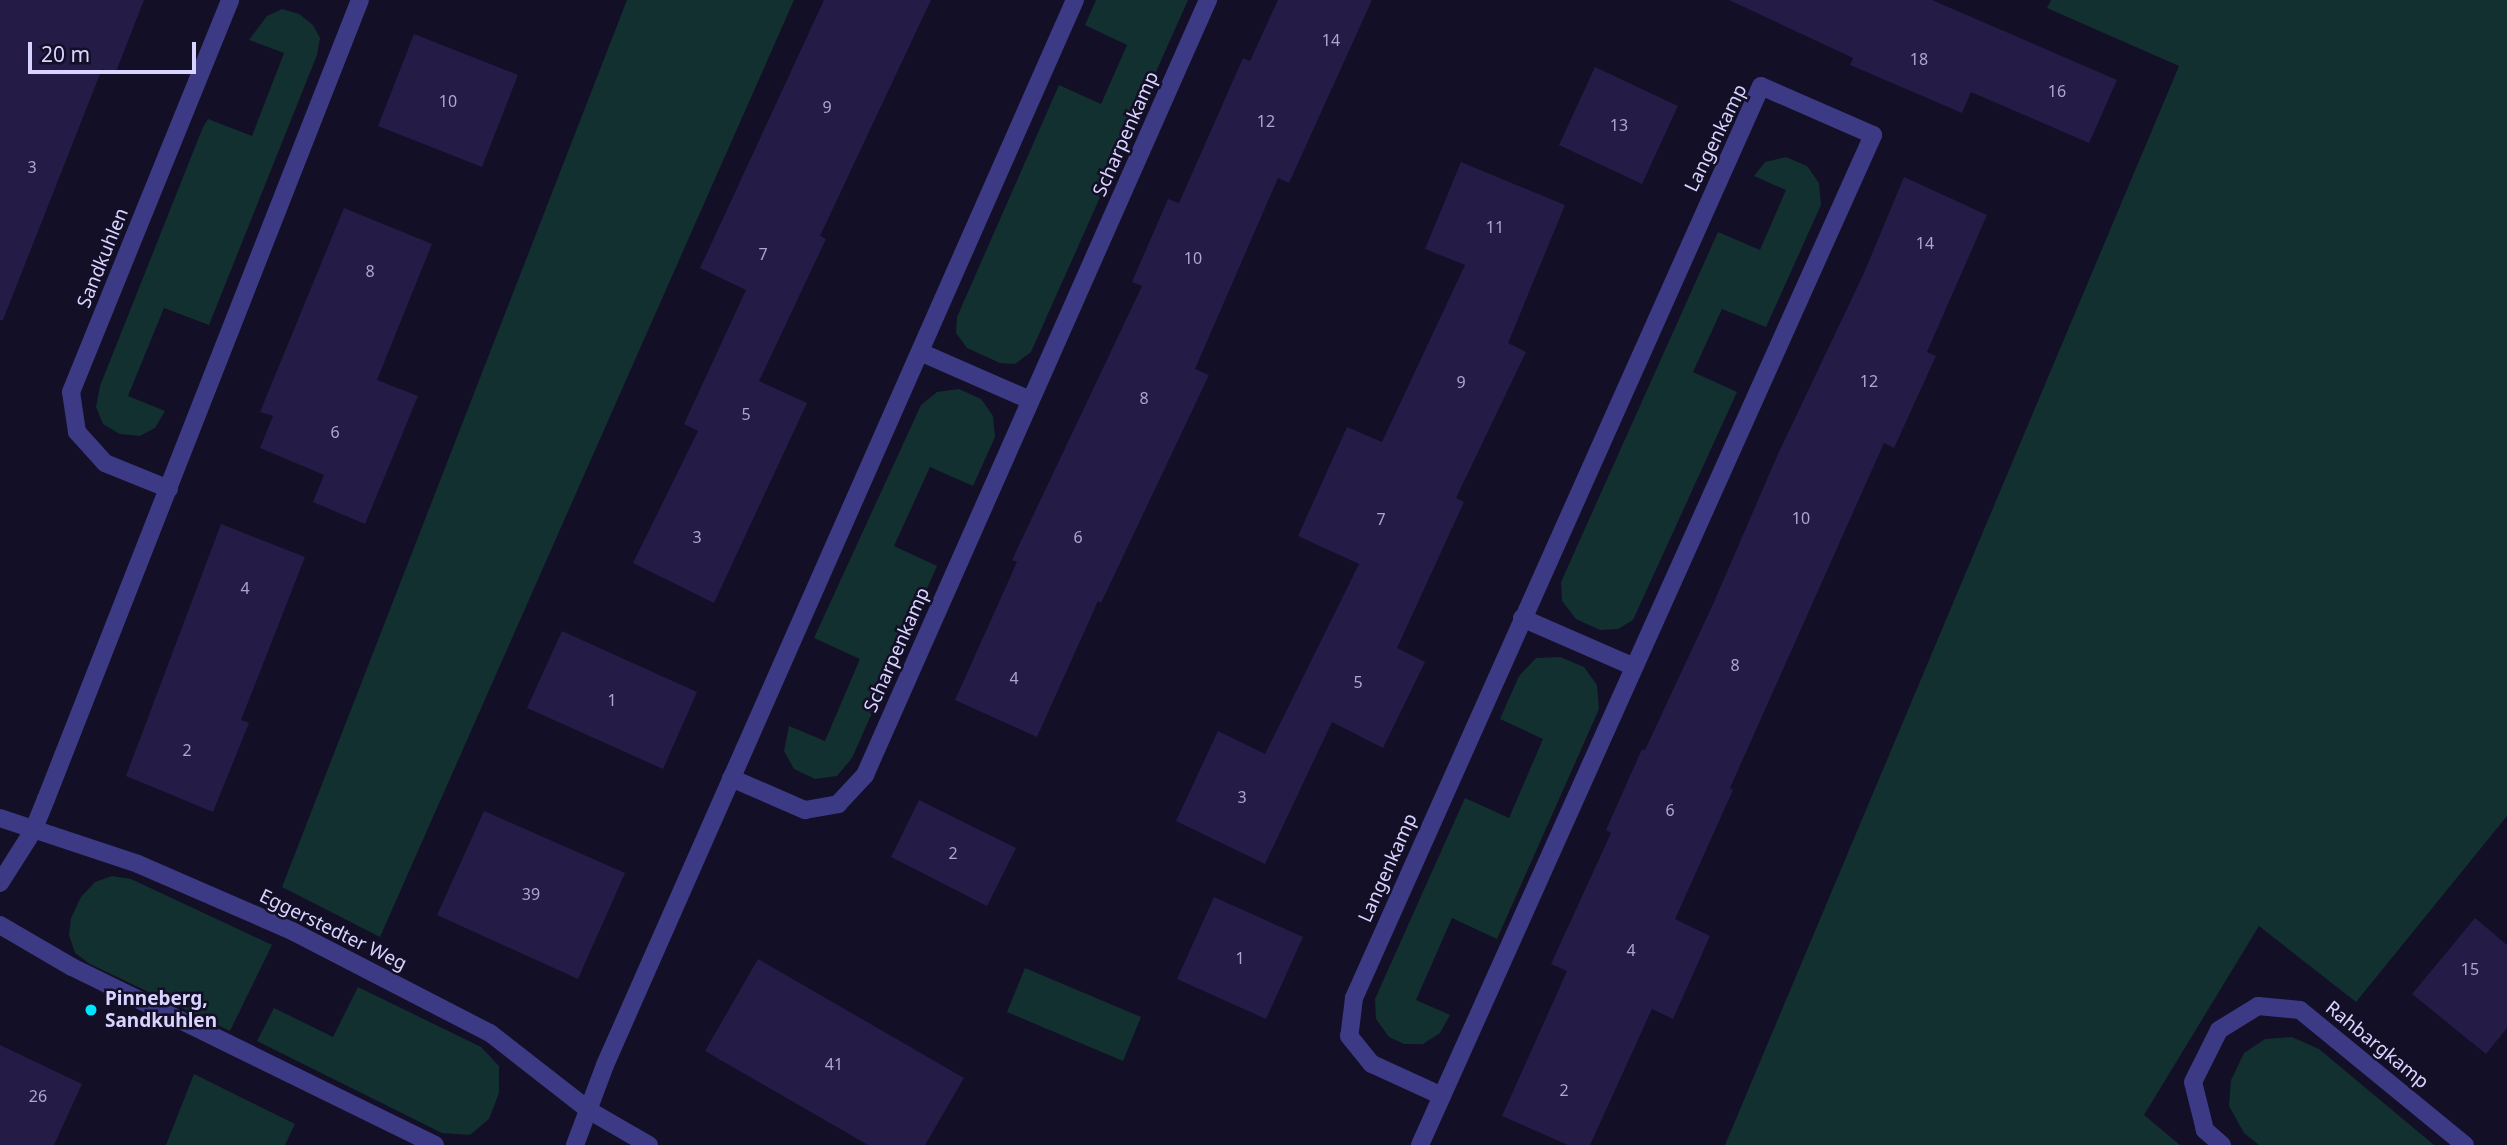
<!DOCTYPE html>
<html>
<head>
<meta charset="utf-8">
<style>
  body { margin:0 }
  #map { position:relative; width:2507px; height:1145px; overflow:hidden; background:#130f26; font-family:"Noto Sans",sans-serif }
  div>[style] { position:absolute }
  .green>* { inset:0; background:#12302f }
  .building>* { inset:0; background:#241b47 }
  .minor>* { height:18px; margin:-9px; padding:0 9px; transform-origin:9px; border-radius:9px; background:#3d3a85 }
  .dots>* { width:19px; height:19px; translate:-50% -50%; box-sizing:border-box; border:4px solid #130f26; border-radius:50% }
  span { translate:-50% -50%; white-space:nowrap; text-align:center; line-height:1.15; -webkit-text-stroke:5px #130f26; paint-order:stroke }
  .number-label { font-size:16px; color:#aca6d1 }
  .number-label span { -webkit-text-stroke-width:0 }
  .street-label { font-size:19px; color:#d9d4ff }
  .poi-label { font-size:19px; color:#d9d4ff; font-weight:700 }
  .left { translate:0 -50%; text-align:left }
  .scale { position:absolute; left:28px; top:42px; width:168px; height:32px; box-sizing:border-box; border:4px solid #d9d4ff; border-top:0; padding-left:9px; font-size:21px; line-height:24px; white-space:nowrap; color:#d9d4ff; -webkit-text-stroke:5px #130f26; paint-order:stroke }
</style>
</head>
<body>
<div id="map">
  <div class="green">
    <i style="clip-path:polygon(627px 0,794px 0,380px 937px,282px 887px)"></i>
    <i style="clip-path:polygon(1096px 0,1188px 0,1031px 352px,1015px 364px,1000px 363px,967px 348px,956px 333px,957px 317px,1059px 85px,1101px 104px,1127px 45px,1085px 25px)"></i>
    <i style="clip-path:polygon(2051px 0,2507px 0,2507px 816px,2356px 1002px,2259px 926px,2144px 1115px,2180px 1145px,1725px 1145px,2179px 66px,2047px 8px)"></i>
    <i style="clip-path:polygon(282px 9px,299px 14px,313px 25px,320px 38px,317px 55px,209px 325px,164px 308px,128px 396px,165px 411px,155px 428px,140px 436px,120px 434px,103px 424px,96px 407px,100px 386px,203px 127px,208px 119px,252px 136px,284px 53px,249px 40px,267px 16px)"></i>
    <i style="clip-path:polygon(1786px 157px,1807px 166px,1819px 183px,1821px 205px,1766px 327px,1722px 309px,1693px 372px,1737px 392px,1633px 620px,1618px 629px,1600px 630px,1576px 619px,1562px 601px,1561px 582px,1718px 232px,1760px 250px,1786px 190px,1754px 176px,1765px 162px)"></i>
    <i style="clip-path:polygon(959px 389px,981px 399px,993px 416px,995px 437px,973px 486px,930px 467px,894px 546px,937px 566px,852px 758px,837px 776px,815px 779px,794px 769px,784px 751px,789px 726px,825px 741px,860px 659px,814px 638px,921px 405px,937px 392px)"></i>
    <i style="clip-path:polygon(1560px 657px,1584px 667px,1597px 685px,1599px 709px,1497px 939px,1452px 918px,1416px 1000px,1450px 1015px,1440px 1033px,1423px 1044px,1404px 1044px,1389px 1037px,1376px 1019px,1375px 999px,1465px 798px,1509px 818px,1543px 739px,1500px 719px,1519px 676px,1536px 658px)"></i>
    <i style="clip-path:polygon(112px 876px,131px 879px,272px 945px,230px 1031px,90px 964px,75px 953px,69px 935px,71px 918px,81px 897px,95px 882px)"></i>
    <i style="clip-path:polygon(1025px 968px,1141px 1017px,1123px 1061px,1007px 1012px)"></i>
    <i style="clip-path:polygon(358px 987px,481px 1047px,499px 1066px,499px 1093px,489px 1119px,470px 1135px,442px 1133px,257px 1041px,274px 1008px,333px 1037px)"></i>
    <i style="clip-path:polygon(2292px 1037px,2319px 1049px,2434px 1145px,2259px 1145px,2244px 1133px,2229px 1106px,2231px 1080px,2244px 1053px,2265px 1039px)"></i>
    <i style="clip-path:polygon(194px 1074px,295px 1124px,285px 1145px,166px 1145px)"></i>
  </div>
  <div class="building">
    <i style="clip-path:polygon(0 0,144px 0,115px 74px,102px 69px,3px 320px,0 320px)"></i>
    <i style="clip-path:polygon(824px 0,931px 0,820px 236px,826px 239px,759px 381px,807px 403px,714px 603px,633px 563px,698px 431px,684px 424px,746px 290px,700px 268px)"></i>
    <i style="clip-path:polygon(1278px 0,1372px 0,1289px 183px,1278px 178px,1195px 369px,1209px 375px,1101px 603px,1098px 601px,1037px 737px,955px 700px,1017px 562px,1012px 560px,1142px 286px,1132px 282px,1168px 199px,1179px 203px,1243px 58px,1250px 61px)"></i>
    <i style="clip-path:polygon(1729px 0,1932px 0,2117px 80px,2089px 143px,1971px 92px,1962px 113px,1850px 65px,1853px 58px)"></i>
    <i style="clip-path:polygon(414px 34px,518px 75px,482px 167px,378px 126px)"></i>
    <i style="clip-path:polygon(1595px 67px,1678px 106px,1642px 184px,1559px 145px)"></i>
    <i style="clip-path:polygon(1461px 162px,1565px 205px,1508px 343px,1526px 352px,1456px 498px,1464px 502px,1397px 648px,1425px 662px,1383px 748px,1332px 722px,1265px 864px,1176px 821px,1218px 731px,1265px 754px,1359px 564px,1298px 536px,1347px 427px,1382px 442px,1465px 265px,1425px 249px)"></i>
    <i style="clip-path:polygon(1904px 177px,1987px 215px,1927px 352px,1936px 356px,1894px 448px,1884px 443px,1730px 788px,1733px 790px,1675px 919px,1710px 936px,1673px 1019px,1652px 1009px,1590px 1145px,1568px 1145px,1502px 1116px,1567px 971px,1551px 964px,1611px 833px,1606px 830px,1642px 749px,1645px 750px,1714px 602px,1778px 454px,1864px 273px)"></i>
    <i style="clip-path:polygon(344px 208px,432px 244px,377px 380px,418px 396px,365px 524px,313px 502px,324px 475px,260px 448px,273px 416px,260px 412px)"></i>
    <i style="clip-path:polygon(221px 524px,305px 557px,241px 720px,249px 723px,213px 812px,126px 776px)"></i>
    <i style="clip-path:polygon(562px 631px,697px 692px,663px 769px,527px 708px)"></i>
    <i style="clip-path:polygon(919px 800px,1016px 848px,987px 906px,891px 857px)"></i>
    <i style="clip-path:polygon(484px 811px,625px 873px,578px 979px,437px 915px)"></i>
    <i style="clip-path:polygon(1214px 897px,1303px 937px,1266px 1019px,1177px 979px)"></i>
    <i style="clip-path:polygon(2475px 918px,2507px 945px,2507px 1028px,2486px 1054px,2412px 994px)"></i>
    <i style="clip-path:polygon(758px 959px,964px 1078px,925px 1145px,868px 1145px,705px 1051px)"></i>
    <i style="clip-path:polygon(0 1045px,82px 1084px,54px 1145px,0 1145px)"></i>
  </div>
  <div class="minor">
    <i style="left:920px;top:352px;width:120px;rotate:23.6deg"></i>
    <i style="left:169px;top:489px;width:69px;rotate:-157.9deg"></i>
    <i style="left:105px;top:463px;width:42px;rotate:-132.1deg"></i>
    <i style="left:77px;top:432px;width:40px;rotate:-98.5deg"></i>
    <i style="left:71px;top:392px;width:423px;rotate:-67.9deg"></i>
    <i style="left:1522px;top:618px;width:122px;rotate:23.6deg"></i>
    <i style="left:731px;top:778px;width:81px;rotate:23.4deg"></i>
    <i style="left:805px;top:810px;width:34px;rotate:-10deg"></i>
    <i style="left:838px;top:804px;width:40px;rotate:-47deg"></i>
    <i style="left:865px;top:775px;width:848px;rotate:-66.13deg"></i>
    <i style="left:0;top:818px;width:145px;rotate:18.4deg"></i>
    <i style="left:138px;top:864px;width:168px;rotate:23.5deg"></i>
    <i style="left:292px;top:931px;width:223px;rotate:27.3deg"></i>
    <i style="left:490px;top:1033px;width:127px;rotate:38deg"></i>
    <i style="left:590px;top:1111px;width:68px;rotate:30deg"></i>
    <i style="left:0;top:883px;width:62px;rotate:-57.6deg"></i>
    <i style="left:33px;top:831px;width:35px;rotate:-68deg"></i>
    <i style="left:46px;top:799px;width:858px;rotate:-68.55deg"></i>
    <i style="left:0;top:925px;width:83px;rotate:30.3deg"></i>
    <i style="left:72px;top:967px;width:404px;rotate:26.1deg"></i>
    <i style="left:575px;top:1145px;width:85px;rotate:-69.4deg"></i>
    <i style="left:605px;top:1065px;width:1164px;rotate:-66.19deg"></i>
    <i style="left:1420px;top:1145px;width:1107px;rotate:-65.84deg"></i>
    <i style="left:1873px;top:135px;width:122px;rotate:-156.4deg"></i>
    <i style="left:1761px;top:86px;width:999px;rotate:114.05deg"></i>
    <i style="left:1354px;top:998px;width:38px;rotate:97deg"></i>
    <i style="left:1349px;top:1036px;width:36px;rotate:51deg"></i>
    <i style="left:1372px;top:1064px;width:77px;rotate:24.6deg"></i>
    <i style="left:2222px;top:1145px;width:23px;rotate:-139deg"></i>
    <i style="left:2205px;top:1130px;width:49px;rotate:-104deg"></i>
    <i style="left:2193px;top:1082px;width:58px;rotate:-63.4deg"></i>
    <i style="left:2219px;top:1030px;width:46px;rotate:-31.6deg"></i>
    <i style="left:2258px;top:1006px;width:42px;rotate:5.4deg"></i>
    <i style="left:2300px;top:1010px;width:213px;rotate:39.3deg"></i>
  </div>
  <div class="dots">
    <i style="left:91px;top:1010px;background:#00e5ff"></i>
  </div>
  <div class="number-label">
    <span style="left:1331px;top:40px">14</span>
    <span style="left:1919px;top:59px">18</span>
    <span style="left:2057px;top:91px">16</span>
    <span style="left:448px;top:101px">10</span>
    <span style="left:827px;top:107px">9</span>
    <span style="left:1266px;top:121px">12</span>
    <span style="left:1619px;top:125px">13</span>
    <span style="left:32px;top:167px">3</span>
    <span style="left:1495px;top:227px">11</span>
    <span style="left:1925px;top:243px">14</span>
    <span style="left:763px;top:254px">7</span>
    <span style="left:1193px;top:258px">10</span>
    <span style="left:370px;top:271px">8</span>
    <span style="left:1869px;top:381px">12</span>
    <span style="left:1461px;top:382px">9</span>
    <span style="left:1144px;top:398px">8</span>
    <span style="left:746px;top:414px">5</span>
    <span style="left:335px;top:432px">6</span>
    <span style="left:1801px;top:518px">10</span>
    <span style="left:1381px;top:519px">7</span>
    <span style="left:697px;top:537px">3</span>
    <span style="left:1078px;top:537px">6</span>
    <span style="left:245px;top:588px">4</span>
    <span style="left:1735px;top:665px">8</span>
    <span style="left:1014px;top:678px">4</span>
    <span style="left:1358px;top:682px">5</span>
    <span style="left:612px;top:700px">1</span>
    <span style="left:187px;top:750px">2</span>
    <span style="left:1242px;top:797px">3</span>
    <span style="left:1670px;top:810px">6</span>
    <span style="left:953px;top:853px">2</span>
    <span style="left:531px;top:894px">39</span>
    <span style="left:1631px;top:950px">4</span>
    <span style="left:1240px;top:958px">1</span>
    <span style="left:2470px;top:969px">15</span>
    <span style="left:834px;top:1064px">41</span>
    <span style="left:1564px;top:1090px">2</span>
    <span style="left:38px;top:1096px">26</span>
  </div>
  <div class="street-label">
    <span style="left:1126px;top:134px;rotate:-66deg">Scharpenkamp</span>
    <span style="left:1716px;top:138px;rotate:-64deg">Langenkamp</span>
    <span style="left:103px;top:258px;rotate:-68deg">Sandkuhlen</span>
    <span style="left:897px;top:650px;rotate:-66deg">Scharpenkamp</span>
    <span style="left:1388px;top:868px;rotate:-66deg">Langenkamp</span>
    <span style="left:333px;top:930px;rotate:26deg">Eggerstedter Weg</span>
    <span style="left:2377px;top:1045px;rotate:39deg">Rahbargkamp</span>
  </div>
  <div class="poi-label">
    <span class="left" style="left:105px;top:1010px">Pinneberg,<br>Sandkuhlen</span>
  </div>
  <div class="scale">20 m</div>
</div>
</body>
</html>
